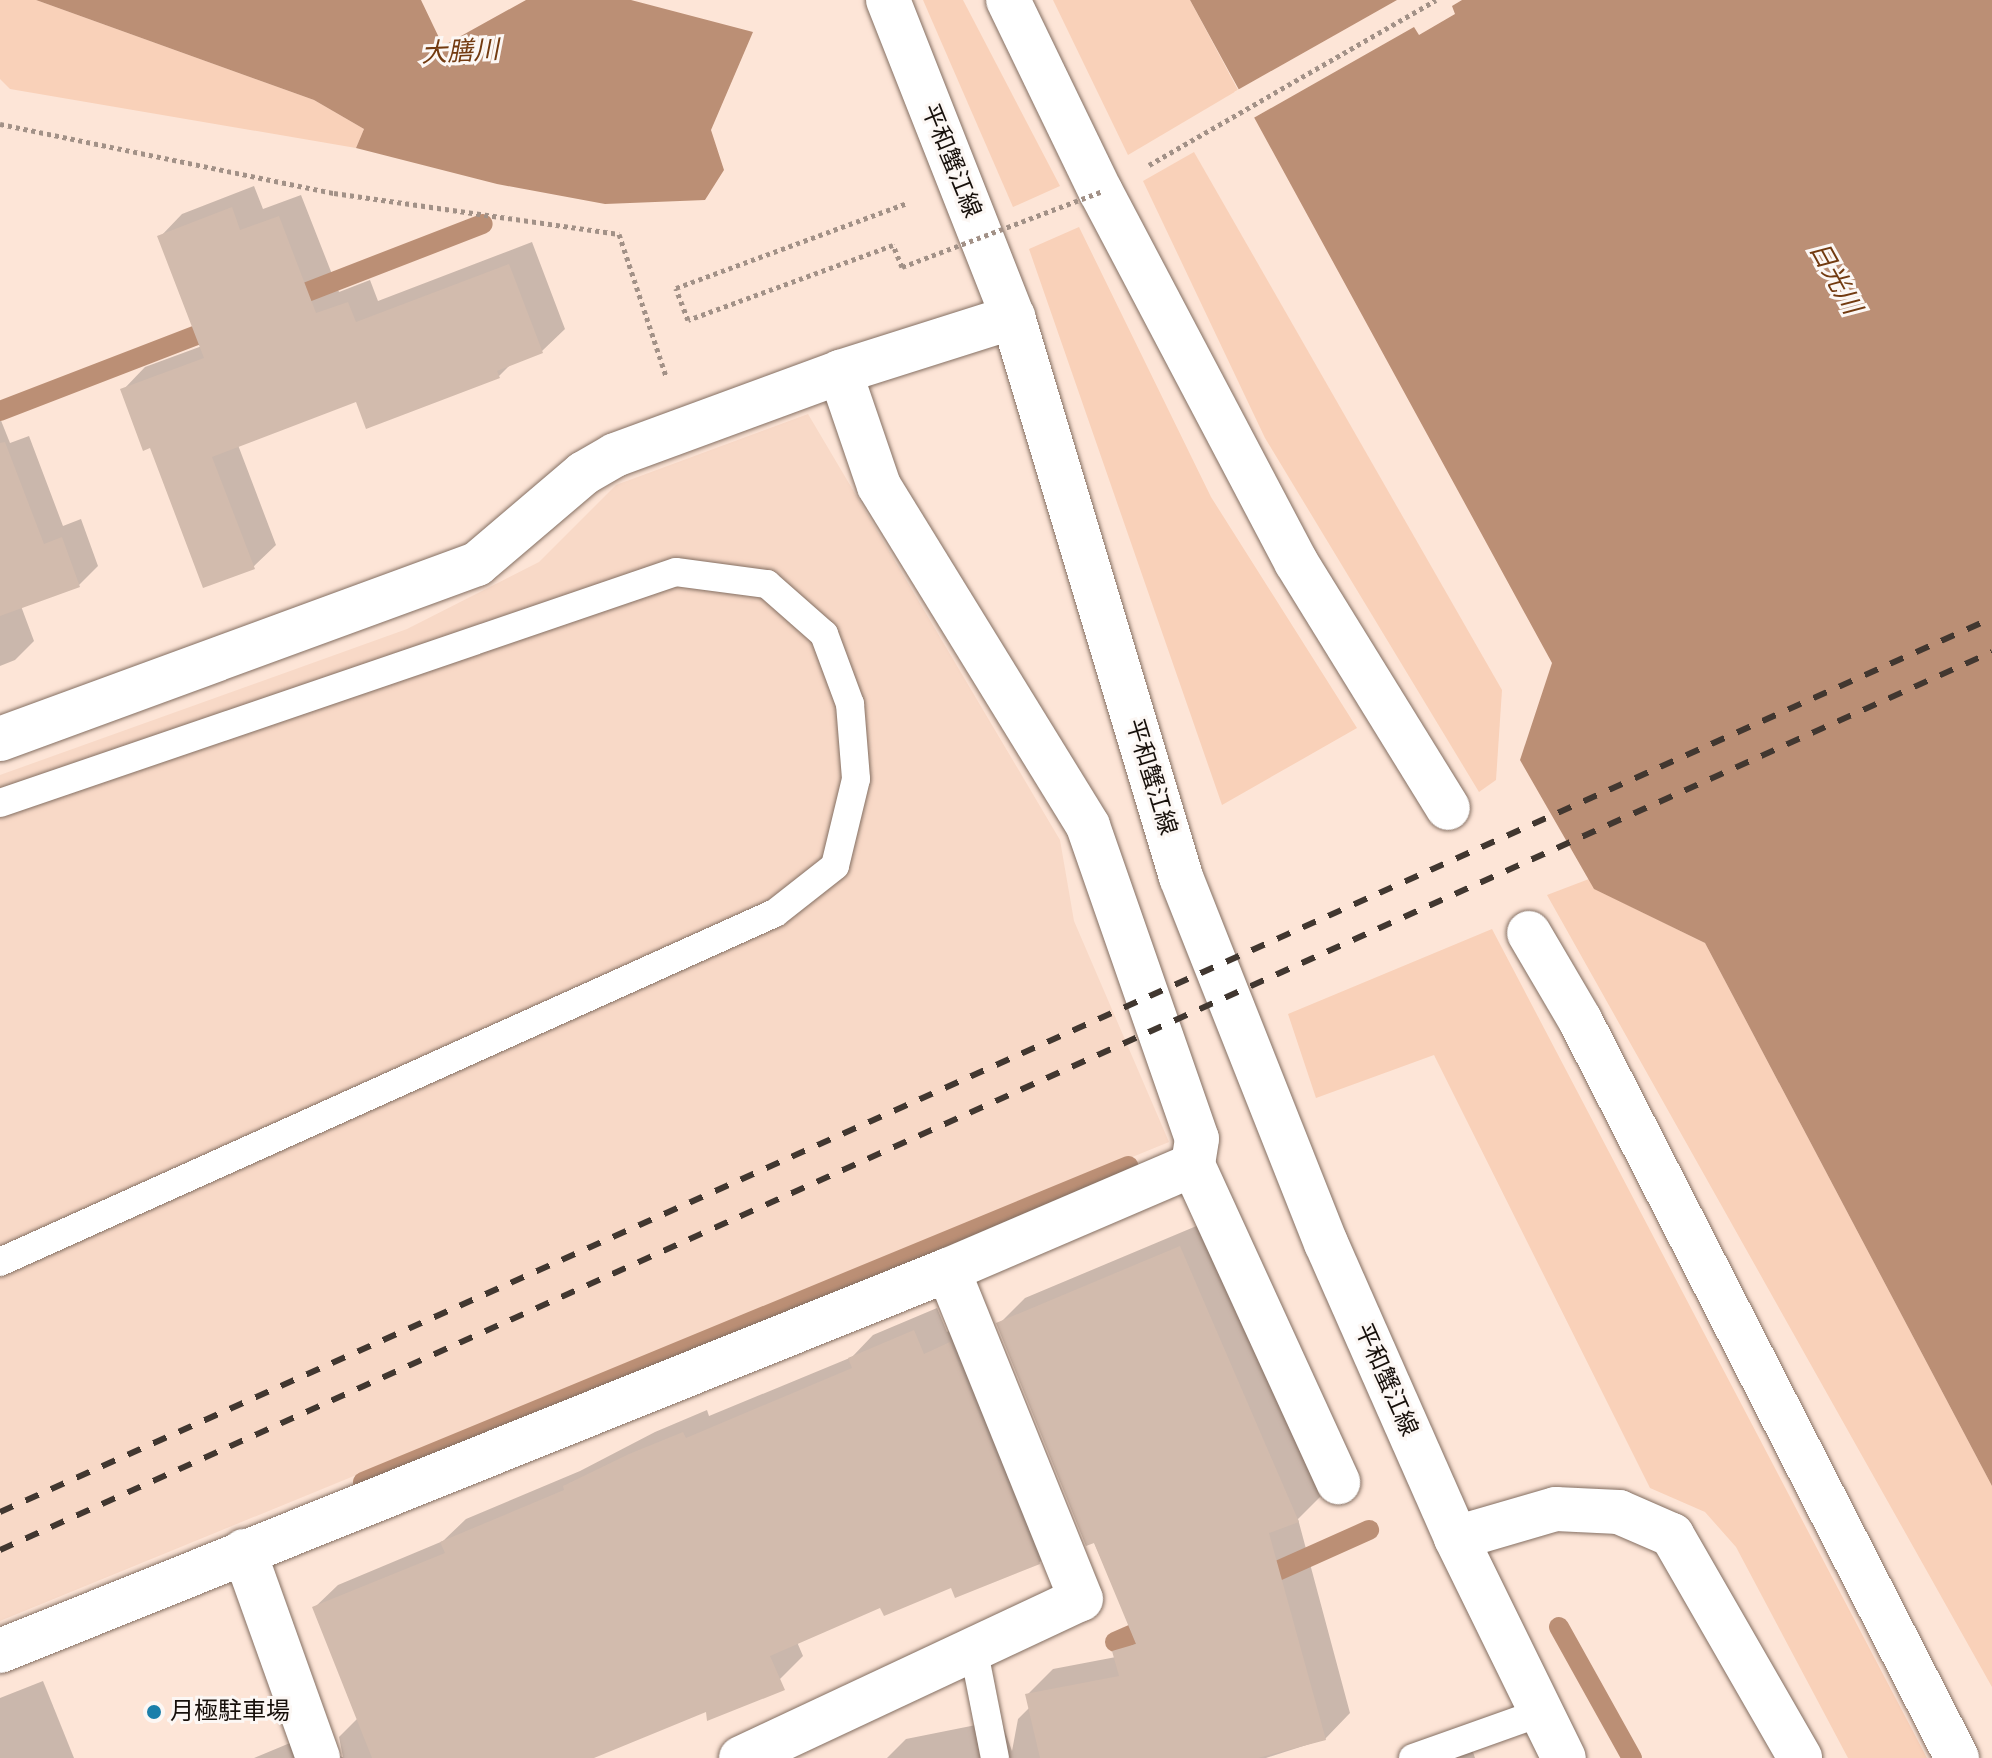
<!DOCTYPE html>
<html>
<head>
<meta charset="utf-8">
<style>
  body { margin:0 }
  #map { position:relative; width:1992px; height:1758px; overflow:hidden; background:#fde5d7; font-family:"Fira Sans","Noto Sans JP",sans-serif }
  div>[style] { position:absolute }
  .built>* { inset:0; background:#f8d9c7 }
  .green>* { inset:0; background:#f9d1b9 }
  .water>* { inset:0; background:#bb8f75 }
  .pier>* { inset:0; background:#fde5d7 }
  .shadow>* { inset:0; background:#0003 }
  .stream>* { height:20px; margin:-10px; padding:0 10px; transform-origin:10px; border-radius:10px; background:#bb8f75 }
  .building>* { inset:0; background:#d2bbad }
  .path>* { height:5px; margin-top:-2.5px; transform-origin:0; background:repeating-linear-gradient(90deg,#a29187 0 4px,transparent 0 8px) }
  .roads { filter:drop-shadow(0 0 2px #846f62) drop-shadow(0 0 2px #846f62) }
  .service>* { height:28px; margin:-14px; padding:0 14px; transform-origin:14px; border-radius:14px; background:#fff }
  .minor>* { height:44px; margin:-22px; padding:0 22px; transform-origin:22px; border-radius:22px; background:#fff }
  .tertiary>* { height:44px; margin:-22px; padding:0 22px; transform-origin:22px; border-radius:22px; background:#fff }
  .secondary>* { height:44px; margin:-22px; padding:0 22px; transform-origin:22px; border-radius:22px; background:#fff }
  .rail>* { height:6px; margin-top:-3px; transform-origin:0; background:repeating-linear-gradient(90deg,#413730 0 14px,transparent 0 28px) }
  .path-bridge>* { height:5px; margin-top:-2.5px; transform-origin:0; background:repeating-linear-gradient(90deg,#a29187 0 4px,transparent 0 8px) }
  .dots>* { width:22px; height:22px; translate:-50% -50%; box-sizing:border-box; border:4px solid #fcf7f4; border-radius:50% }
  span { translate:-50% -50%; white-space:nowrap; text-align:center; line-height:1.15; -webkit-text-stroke:6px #fcf7f4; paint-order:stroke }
  .street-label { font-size:24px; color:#17100b }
  .poi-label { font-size:24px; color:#17100b }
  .left { translate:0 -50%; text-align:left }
  .water-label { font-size:26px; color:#723a10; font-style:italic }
</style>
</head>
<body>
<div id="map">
  <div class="built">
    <i style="clip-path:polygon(808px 414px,1060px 840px,1074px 921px,1169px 1142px,0 1621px,0 775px,407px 629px,539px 562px,616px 485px)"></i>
  </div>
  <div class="green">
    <i style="clip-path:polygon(0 0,36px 0,314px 100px,364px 129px,356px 148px,10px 89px,0 79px)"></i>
    <i style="clip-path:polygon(923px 0,963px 0,1060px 186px,1013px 207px)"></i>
    <i style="clip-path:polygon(1053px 0,1190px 0,1238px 90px,1128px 155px)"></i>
    <i style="clip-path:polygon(1194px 152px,1502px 690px,1496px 780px,1479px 792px,1265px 438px,1143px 181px)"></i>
    <i style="clip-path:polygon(1079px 227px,1211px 497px,1357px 728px,1222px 805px,1029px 249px)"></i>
    <i style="clip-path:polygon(1589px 879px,1595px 889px,1705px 943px,1992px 1486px,1992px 1687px,1547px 895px)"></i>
    <i style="clip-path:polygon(1492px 929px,1927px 1758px,1848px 1758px,1736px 1547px,1705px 1512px,1650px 1488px,1434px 1055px,1316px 1098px,1288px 1014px)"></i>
  </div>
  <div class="water">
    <i style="clip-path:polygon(36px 0,421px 0,443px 46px,526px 0,631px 0,753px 32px,711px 130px,724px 170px,705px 200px,605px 204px,497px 184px,356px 148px,364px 129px,314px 100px)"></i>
    <i style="clip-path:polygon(1190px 0,1992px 0,1992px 1486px,1705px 943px,1594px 889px,1520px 760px,1552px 663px)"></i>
  </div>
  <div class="pier">
    <i style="clip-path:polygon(1397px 0,1462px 0,1452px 6px,1455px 14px,1419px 35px,1414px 27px,1250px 120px,1234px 92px)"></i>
  </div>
  <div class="shadow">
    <i style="clip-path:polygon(254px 186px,263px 209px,301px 195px,339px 292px,370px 280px,378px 301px,532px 242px,565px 329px,542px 351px,512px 363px,499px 376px,357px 400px,238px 445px,276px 545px,253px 567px,151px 446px,123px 390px,145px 367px,202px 346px,160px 237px,182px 214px)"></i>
    <i style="clip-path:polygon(0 418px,10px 443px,29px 436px,63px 526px,81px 519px,98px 566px,79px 585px,21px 606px,34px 641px,15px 660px,0 666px)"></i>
    <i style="clip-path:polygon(1206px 1222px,1323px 1494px,1298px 1519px,1350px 1713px,1325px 1739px,1266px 1758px,887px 1758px,906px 1739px,1001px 1720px,1012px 1751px,1018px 1719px,1030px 1707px,1028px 1694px,1053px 1669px,1116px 1657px,1114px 1651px,1133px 1632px,999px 1324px,1025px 1298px)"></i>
    <i style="clip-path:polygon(937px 1308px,947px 1332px,974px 1320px,1062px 1539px,1039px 1563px,882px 1605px,797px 1642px,803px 1656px,780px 1679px,588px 1758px,254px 1758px,314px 1733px,326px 1755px,343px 1757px,339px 1737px,358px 1718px,314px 1608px,338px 1585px,443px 1541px,466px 1519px,580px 1471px,655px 1432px,707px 1410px,709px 1416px,852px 1357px,873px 1335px)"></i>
    <i style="clip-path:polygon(43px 1681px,74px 1758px,0 1758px,0 1698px)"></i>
    <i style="clip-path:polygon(1470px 1743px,1475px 1758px,1429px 1758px)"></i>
  </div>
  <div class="stream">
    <i style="left:284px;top:301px;width:213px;rotate:-21.2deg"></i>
    <i style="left:0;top:411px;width:236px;rotate:-21.1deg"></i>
    <i style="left:363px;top:1482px;width:828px;rotate:-22.44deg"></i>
    <i style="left:1255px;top:1581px;width:125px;rotate:-24.1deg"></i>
    <i style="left:1559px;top:1627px;width:150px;rotate:60.9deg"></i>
    <i style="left:1115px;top:1642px;width:45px;rotate:-23.7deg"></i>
  </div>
  <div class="building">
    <i style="clip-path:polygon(232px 207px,240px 230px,279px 216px,316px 313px,348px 302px,356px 322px,509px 264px,543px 353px,497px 371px,500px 378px,366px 429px,356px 402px,212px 457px,255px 569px,203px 588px,150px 448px,143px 451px,120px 389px,204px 358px,157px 236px)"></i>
    <i style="clip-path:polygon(5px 442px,44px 544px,62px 537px,80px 587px,0 616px,0 443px)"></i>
    <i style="clip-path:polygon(1180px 1246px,1299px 1522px,1269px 1533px,1326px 1740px,1258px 1758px,1040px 1758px,1025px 1694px,1119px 1676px,1112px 1651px,1136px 1644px,1094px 1543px,1086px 1546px,996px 1323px)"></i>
    <i style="clip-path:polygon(914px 1330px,924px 1354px,950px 1342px,1040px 1564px,955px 1598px,951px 1588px,884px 1616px,880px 1608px,770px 1656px,785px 1690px,707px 1721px,706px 1712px,594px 1758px,372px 1758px,312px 1607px,445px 1553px,440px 1542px,564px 1490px,563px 1486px,629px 1454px,683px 1432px,686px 1438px,852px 1368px,848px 1358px)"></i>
  </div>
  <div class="path">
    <i style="left:0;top:124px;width:341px;rotate:11.7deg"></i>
    <i style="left:334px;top:193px;width:288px;rotate:8.2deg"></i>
    <i style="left:619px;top:234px;width:150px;rotate:71.7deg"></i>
    <i style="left:1149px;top:165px;width:331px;rotate:-29.9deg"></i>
    <i style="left:902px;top:267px;width:24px;rotate:-112deg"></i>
    <i style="left:893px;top:245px;width:218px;rotate:159.9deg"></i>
    <i style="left:688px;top:320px;width:34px;rotate:-111deg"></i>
    <i style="left:676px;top:288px;width:246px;rotate:-20.2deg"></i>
  </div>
  <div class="roads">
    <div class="service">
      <i style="left:0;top:803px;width:714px;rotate:-18.87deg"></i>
      <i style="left:676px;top:572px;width:92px;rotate:7.5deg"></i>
      <i style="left:767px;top:584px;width:76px;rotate:41.3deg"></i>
      <i style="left:824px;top:634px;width:75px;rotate:69.6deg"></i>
      <i style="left:850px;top:704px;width:75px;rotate:85.4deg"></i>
      <i style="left:856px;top:779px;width:89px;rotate:103.6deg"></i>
      <i style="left:835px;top:866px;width:76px;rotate:141.9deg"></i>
      <i style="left:775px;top:913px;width:850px;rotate:155.76deg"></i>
      <i style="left:974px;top:1652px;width:108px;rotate:78.8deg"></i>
      <i style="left:1413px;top:1758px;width:137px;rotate:-19.6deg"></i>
    </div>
    <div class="minor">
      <i style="left:1008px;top:0;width:213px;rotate:64.2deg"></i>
      <i style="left:1101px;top:192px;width:418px;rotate:62.2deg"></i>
      <i style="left:1296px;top:562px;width:289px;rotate:58.3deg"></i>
      <i style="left:840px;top:372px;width:120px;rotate:71.1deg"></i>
      <i style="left:879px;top:486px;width:399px;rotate:58.4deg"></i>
      <i style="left:1088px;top:826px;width:331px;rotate:70.8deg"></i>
      <i style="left:1197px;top:1139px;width:26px;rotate:99deg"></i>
      <i style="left:1193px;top:1165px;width:349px;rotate:65.4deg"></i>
      <i style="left:1529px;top:933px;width:101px;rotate:59.6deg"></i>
      <i style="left:1580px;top:1020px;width:829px;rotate:62.94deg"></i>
      <i style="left:244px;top:1551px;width:220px;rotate:70.3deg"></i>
      <i style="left:0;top:1651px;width:1022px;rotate:-21.9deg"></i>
      <i style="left:948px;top:1270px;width:267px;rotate:-23.2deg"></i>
      <i style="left:741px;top:1758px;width:375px;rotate:-25.1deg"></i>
      <i style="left:1081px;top:1599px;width:355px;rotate:-112deg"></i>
    </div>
    <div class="tertiary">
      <i style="left:0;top:739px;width:508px;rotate:-20.15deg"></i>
      <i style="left:477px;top:564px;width:140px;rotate:-40.4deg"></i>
      <i style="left:584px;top:473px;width:36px;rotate:-30deg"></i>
      <i style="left:615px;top:455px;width:240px;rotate:-20.2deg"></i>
      <i style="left:840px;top:372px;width:182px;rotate:-17.6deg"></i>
    </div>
    <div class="secondary">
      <i style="left:888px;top:0;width:341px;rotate:68.5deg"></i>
      <i style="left:1013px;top:317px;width:585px;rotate:73.3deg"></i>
      <i style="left:1181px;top:877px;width:394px;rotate:68.4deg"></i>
      <i style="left:1326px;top:1243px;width:322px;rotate:66.2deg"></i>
      <i style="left:1456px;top:1538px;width:245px;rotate:63.9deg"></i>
      <i style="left:1456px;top:1538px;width:104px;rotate:-16.2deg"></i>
      <i style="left:1556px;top:1509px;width:63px;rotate:2.7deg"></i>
      <i style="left:1619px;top:1512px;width:58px;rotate:23.5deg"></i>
      <i style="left:1672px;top:1535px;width:257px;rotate:60.1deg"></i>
    </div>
  </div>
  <div class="rail">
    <i style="left:0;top:1512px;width:2183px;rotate:-24.17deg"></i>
    <i style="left:0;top:1550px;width:2185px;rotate:-24.27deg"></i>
  </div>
  <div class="path-bridge">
    <i style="left:902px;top:267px;width:213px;rotate:-20.7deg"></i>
  </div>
  <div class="dots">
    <i style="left:154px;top:1712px;background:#1b7faa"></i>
  </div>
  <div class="street-label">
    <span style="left:951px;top:161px;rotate:68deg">平和蟹江線</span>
    <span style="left:1151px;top:777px;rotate:73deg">平和蟹江線</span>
    <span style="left:1386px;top:1380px;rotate:66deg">平和蟹江線</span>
  </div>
  <div class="poi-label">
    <span class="left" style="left:170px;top:1712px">月極駐車場</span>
  </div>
  <div class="water-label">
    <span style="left:460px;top:52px;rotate:-3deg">大膳川</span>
    <span style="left:1835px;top:278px;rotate:61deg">日光川</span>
  </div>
</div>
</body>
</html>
